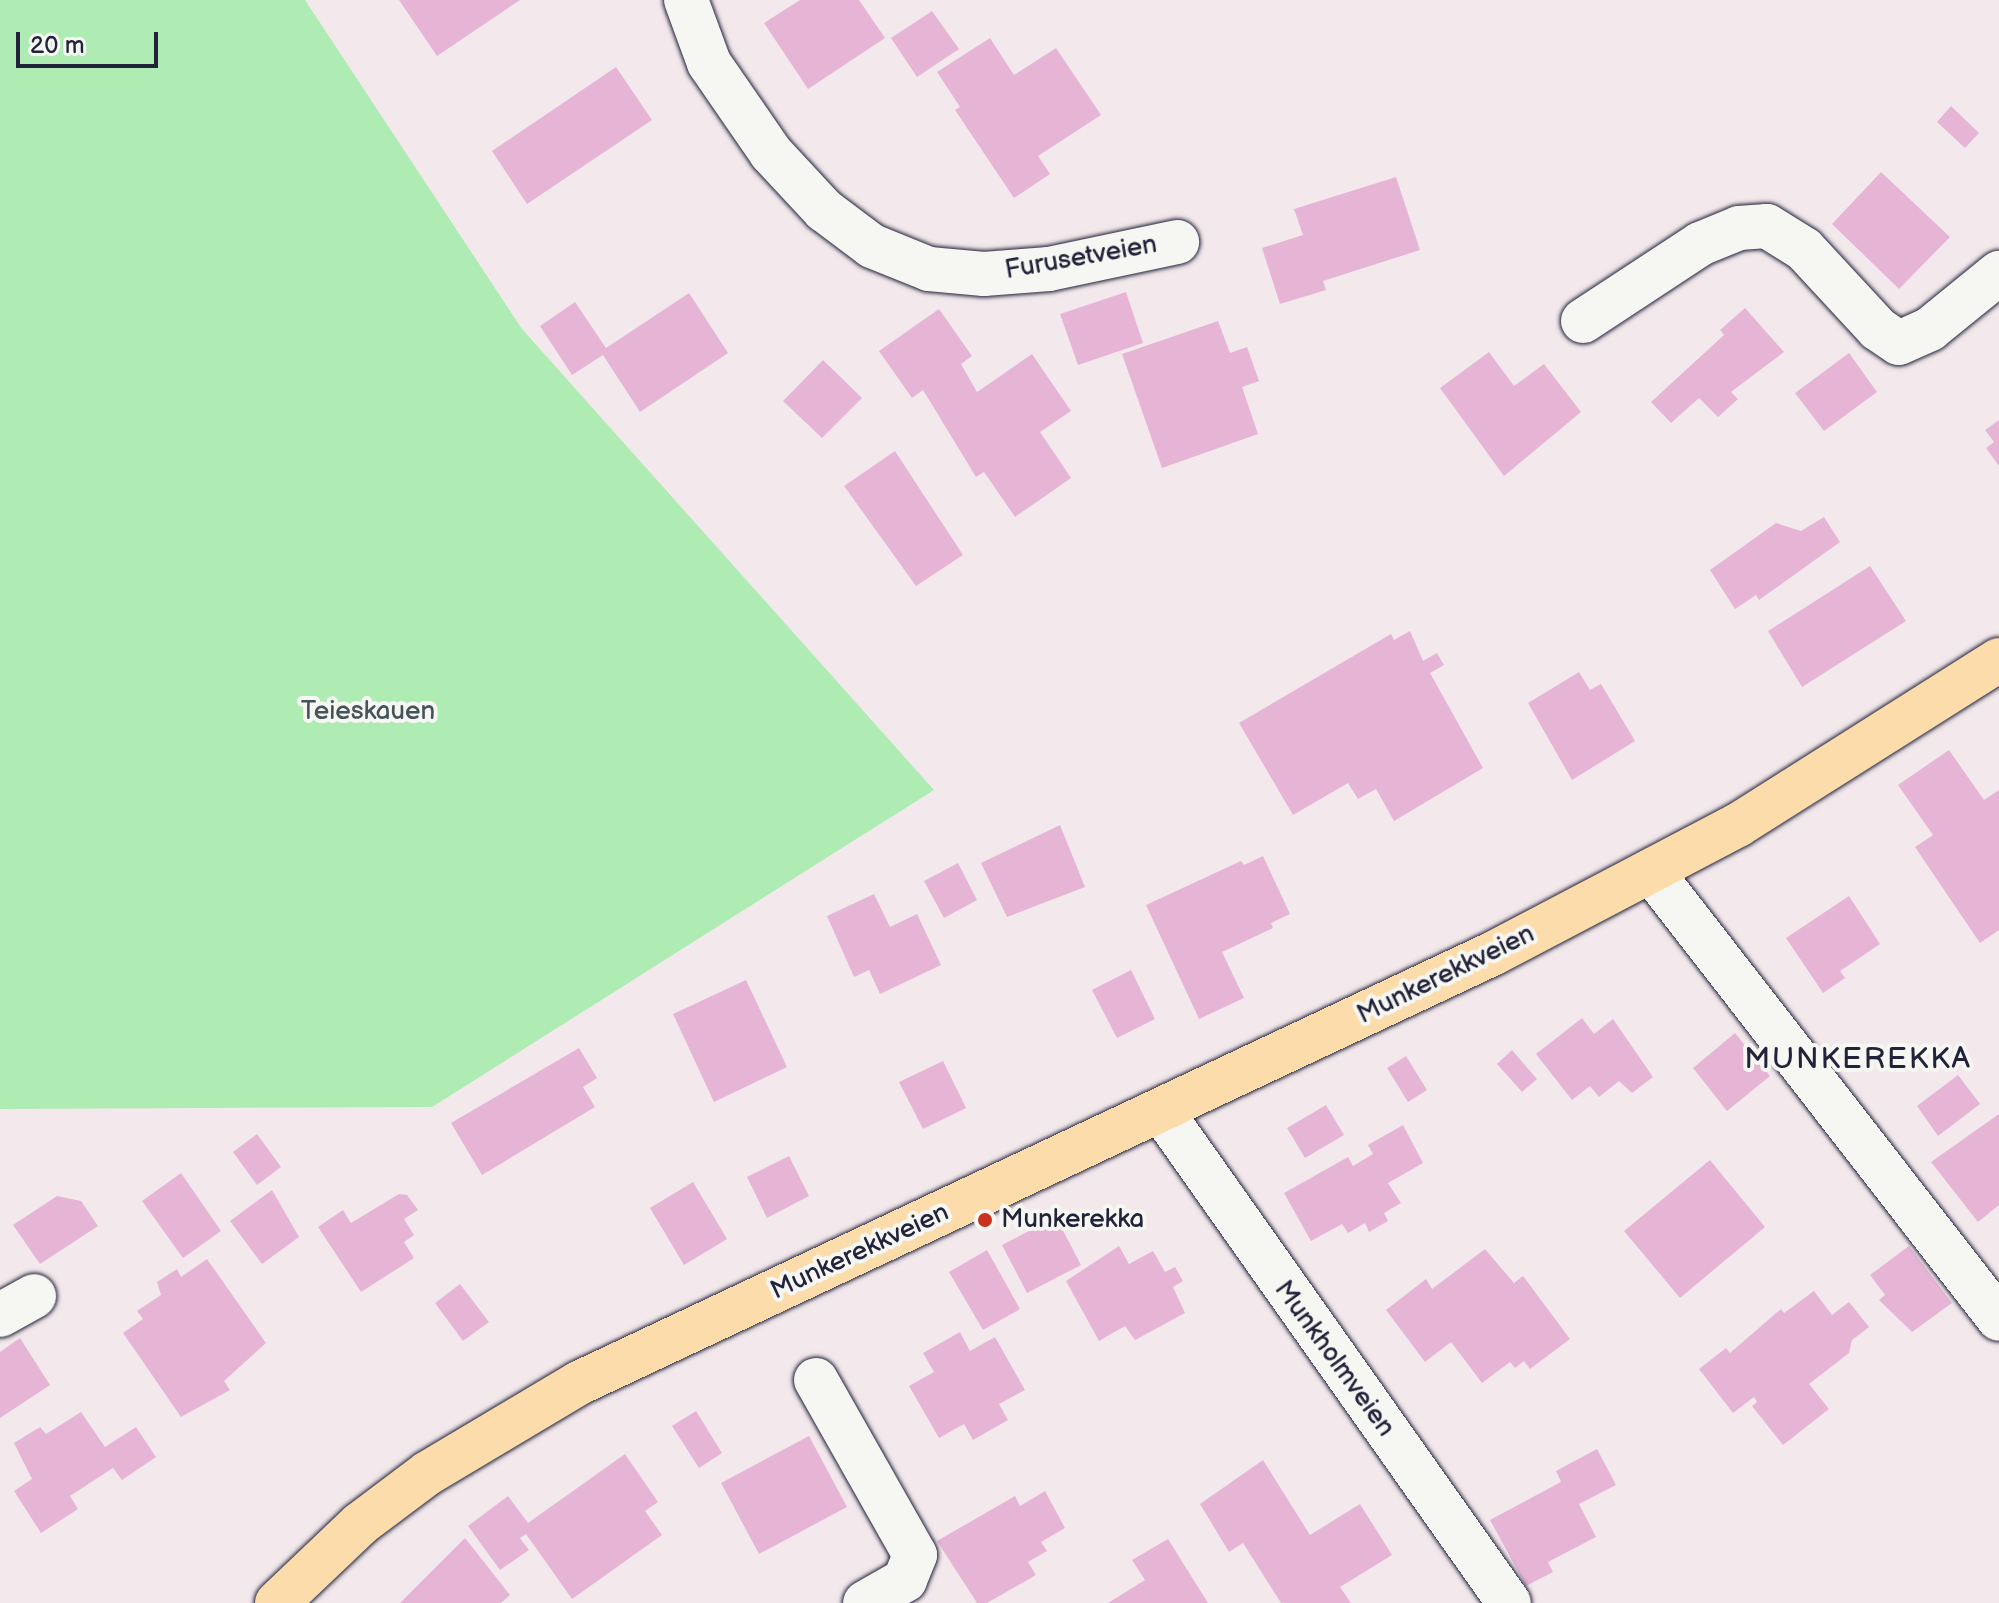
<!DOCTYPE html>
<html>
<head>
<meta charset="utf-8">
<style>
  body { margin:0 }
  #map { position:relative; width:1999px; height:1603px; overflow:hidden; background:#f3e9ec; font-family:"Balsamiq Sans",sans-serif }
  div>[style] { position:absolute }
  .green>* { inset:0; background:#afecb3 }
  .building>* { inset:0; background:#e6b5d6 }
  .roads { filter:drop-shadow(0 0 2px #22223b) drop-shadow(0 0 2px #22223b) }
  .minor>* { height:44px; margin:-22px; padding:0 22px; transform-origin:22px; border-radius:22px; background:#f6f6f2 }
  .major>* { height:44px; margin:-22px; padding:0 22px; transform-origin:22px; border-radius:22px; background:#fddcac }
  .dots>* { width:22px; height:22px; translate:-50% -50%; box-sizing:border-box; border:4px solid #f6f6f2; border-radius:50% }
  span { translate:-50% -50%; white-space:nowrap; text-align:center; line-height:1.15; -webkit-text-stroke:8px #f6f6f2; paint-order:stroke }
  .street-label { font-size:26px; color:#22223b }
  .park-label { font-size:26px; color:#455459 }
  .poi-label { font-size:26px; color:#22223b }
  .left { translate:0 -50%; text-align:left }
  .quarter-label { font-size:30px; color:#22223b; letter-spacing:2px }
  .scale { position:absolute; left:16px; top:32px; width:142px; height:36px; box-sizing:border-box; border:4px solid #22223b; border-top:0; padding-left:10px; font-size:24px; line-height:28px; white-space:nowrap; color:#22223b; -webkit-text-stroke:6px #f6f6f2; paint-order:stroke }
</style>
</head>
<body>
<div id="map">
  <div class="green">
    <i style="clip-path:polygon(0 0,305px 0,522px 329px,934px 790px,432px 1107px,0 1109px)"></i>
  </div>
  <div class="building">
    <i style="clip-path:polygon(399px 0,520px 0,437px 56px)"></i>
    <i style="clip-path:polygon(800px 0,859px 0,885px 38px,808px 89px,764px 23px)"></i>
    <i style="clip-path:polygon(932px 11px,959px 49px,917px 77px,891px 38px)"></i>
    <i style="clip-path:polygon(990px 38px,1014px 75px,1056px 48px,1101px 115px,1038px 156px,1050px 174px,1014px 198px,955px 110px,960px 107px,937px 72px)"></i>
    <i style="clip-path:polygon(616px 67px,652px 120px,527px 204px,492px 151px)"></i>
    <i style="clip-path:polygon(1951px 106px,1979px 133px,1965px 148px,1937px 122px)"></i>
    <i style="clip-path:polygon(1881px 172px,1950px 237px,1899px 289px,1832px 224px)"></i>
    <i style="clip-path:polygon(1396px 177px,1420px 250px,1323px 281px,1326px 290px,1280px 304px,1262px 248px,1303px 235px,1294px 209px)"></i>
    <i style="clip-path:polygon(1126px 292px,1143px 343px,1078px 365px,1060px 314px)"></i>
    <i style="clip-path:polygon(689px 293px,728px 353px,640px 412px,603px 355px,572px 375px,540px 326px,575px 302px,606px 348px)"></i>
    <i style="clip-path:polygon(1745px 308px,1784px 352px,1731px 392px,1738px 399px,1718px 417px,1699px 398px,1671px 423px,1651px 402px,1724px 335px,1720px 330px)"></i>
    <i style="clip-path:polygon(939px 309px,972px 356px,961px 364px,977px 392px,1032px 354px,1071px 411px,1040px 432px,1071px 478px,1015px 517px,984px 472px,976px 477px,923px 390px,912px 398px,879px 351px)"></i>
    <i style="clip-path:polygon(1218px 321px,1230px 353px,1247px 347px,1259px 381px,1242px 387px,1258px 434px,1162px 468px,1122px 354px)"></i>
    <i style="clip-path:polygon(1489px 352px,1514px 386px,1544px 364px,1581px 412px,1504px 476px,1440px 388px)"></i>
    <i style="clip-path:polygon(1849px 353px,1877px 392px,1824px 431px,1795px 393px)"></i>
    <i style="clip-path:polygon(823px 360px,862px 398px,822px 438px,783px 401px)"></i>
    <i style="clip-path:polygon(1999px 420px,1999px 466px,1986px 448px,1994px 442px,1985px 430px)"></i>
    <i style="clip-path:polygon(895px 451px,963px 555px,916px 586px,844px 486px)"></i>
    <i style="clip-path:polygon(1824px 517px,1840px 542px,1759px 600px,1756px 595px,1735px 609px,1710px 570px,1776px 523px,1801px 531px)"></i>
    <i style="clip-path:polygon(1870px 566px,1906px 621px,1802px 687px,1768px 631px)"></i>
    <i style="clip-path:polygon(1410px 631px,1423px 661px,1437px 653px,1444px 665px,1430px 673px,1483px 768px,1394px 821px,1376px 789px,1358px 799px,1348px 783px,1293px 815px,1239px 723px,1391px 634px,1394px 640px)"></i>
    <i style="clip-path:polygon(1579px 672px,1590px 690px,1601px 684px,1635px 741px,1572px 780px,1528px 703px)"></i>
    <i style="clip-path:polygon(1949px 750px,1984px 800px,1999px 790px,1999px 930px,1980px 943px,1915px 847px,1933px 835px,1898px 785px)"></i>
    <i style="clip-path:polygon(1060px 825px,1085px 887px,1007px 917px,981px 863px)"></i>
    <i style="clip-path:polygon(1263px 856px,1290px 914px,1271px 923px,1273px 928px,1222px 952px,1244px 998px,1199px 1019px,1146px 905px,1241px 861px,1244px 865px)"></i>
    <i style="clip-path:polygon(958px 863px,977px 900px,944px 918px,924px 881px)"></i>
    <i style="clip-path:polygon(874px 894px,890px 927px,917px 914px,941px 965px,880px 994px,869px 970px,854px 977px,827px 916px)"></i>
    <i style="clip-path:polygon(1849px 896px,1880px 944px,1840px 971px,1845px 978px,1823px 993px,1786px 938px)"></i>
    <i style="clip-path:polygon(1131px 970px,1155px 1019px,1117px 1038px,1092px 990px)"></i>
    <i style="clip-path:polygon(746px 980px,787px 1067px,714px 1102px,673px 1014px)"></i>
    <i style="clip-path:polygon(1582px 1018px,1594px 1034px,1613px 1019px,1653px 1077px,1632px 1093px,1619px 1081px,1599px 1097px,1590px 1086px,1572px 1100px,1536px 1054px)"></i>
    <i style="clip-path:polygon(1735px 1033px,1770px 1076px,1727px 1111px,1693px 1068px)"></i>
    <i style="clip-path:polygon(579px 1048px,597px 1078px,583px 1087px,595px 1107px,482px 1175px,451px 1123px)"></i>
    <i style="clip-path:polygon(1512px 1050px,1537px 1079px,1522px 1092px,1497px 1064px)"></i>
    <i style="clip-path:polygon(1406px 1056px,1427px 1090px,1408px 1102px,1387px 1068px)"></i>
    <i style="clip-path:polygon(943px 1061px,966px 1108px,923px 1129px,899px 1082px)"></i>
    <i style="clip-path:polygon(1958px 1075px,1980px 1104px,1938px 1136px,1917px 1106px)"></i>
    <i style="clip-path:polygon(1326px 1105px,1344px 1135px,1305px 1158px,1287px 1128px)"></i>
    <i style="clip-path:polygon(1999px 1114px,1999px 1205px,1978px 1222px,1931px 1162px)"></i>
    <i style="clip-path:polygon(1403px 1125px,1423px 1163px,1388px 1183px,1401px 1203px,1384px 1213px,1388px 1221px,1369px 1232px,1365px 1223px,1348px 1233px,1342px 1224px,1311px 1241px,1284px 1193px,1348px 1157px,1353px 1166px,1373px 1154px,1368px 1145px)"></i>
    <i style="clip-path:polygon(257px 1134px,281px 1167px,257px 1185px,233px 1152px)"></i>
    <i style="clip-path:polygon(789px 1156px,809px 1196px,767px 1218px,747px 1177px)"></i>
    <i style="clip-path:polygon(1710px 1160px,1765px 1227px,1680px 1298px,1624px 1231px)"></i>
    <i style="clip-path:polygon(181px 1173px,221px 1231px,183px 1258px,142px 1201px)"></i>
    <i style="clip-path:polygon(693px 1182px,727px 1239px,684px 1265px,650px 1208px)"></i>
    <i style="clip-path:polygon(272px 1190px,299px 1237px,262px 1264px,230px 1221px)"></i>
    <i style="clip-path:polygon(399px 1194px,407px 1195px,418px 1210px,404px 1219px,414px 1235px,404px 1242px,414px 1258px,361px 1292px,318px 1227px,343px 1210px,351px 1223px)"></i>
    <i style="clip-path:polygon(57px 1196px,81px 1201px,98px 1226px,40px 1264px,13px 1225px)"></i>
    <i style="clip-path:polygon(1056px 1217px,1081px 1265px,1027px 1293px,1002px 1245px)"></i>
    <i style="clip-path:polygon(1119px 1246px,1129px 1264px,1153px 1251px,1165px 1272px,1175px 1267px,1183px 1281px,1173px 1287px,1185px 1313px,1135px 1340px,1125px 1326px,1099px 1341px,1066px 1281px)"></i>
    <i style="clip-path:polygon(1909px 1246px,1952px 1303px,1912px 1332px,1879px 1300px,1885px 1295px,1870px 1275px)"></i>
    <i style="clip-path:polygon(1485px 1249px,1514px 1283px,1523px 1276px,1570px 1339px,1530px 1369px,1524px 1361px,1515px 1368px,1510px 1362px,1482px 1383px,1451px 1342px,1425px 1362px,1386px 1310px,1426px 1279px,1432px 1289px)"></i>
    <i style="clip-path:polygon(987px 1250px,1020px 1309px,983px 1330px,949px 1272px)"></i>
    <i style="clip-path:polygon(207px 1259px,266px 1343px,224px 1381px,230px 1390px,181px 1417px,123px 1333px,143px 1319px,137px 1311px,161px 1295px,157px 1282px,177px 1269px,181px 1277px)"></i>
    <i style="clip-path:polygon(460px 1284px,489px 1322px,463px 1341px,435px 1303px)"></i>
    <i style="clip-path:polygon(1814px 1291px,1832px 1315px,1849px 1302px,1869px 1327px,1852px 1340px,1849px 1353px,1809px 1384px,1829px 1409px,1783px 1445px,1752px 1406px,1757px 1402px,1754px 1397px,1733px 1413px,1699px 1369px,1726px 1348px,1730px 1353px,1781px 1309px,1784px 1313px)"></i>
    <i style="clip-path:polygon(960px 1332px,970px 1351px,995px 1337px,1025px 1390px,999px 1404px,1008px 1420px,973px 1440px,964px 1424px,939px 1438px,909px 1386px,934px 1372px,923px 1353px)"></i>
    <i style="clip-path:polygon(20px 1338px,50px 1385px,0 1418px,0 1352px)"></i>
    <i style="clip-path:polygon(696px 1411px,722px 1453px,699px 1468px,672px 1426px)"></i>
    <i style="clip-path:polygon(81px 1412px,105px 1447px,136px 1427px,156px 1457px,122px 1480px,113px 1468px,70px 1496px,78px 1509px,41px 1533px,14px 1491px,32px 1479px,14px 1443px,40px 1427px,46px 1434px)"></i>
    <i style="clip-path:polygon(809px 1436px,847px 1507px,759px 1554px,721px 1483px)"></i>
    <i style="clip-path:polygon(1597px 1449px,1616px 1485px,1579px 1504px,1596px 1537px,1548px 1562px,1553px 1572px,1526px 1586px,1490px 1520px,1561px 1482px,1556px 1471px)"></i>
    <i style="clip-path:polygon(625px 1454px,658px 1502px,645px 1511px,662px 1535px,572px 1599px,526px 1534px,520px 1538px,529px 1550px,500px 1570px,468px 1526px,508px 1496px,528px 1523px)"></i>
    <i style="clip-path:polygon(1263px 1460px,1310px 1535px,1360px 1504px,1392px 1555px,1340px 1587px,1351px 1603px,1281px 1603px,1243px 1543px,1229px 1552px,1200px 1504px)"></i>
    <i style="clip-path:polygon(1045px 1491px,1065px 1528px,1041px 1542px,1047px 1551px,1028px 1562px,1036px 1575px,987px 1603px,977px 1603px,937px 1541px,1015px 1496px,1020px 1506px)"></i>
    <i style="clip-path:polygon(465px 1538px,510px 1595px,501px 1603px,400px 1603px)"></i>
    <i style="clip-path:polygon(1168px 1539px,1208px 1603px,1108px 1603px,1145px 1580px,1132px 1560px)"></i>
  </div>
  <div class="roads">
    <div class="minor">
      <i style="left:686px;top:0;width:67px;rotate:69.9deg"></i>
      <i style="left:709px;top:63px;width:109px;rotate:55.4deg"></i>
      <i style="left:771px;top:153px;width:78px;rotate:47.1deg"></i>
      <i style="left:824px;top:210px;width:60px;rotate:36.9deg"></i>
      <i style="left:872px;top:246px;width:61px;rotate:22deg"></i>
      <i style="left:929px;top:269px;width:55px;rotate:5.2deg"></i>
      <i style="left:984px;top:274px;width:65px;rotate:-4.4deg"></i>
      <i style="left:1049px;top:269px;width:131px;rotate:-11.9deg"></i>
      <i style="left:1583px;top:321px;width:140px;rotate:-33.3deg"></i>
      <i style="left:1700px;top:244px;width:42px;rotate:-22.3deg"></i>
      <i style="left:1739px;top:228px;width:28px;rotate:-4deg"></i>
      <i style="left:1767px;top:226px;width:44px;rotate:31.9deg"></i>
      <i style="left:1804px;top:249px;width:109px;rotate:47.2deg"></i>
      <i style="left:1878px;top:329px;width:25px;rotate:34deg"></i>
      <i style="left:1899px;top:343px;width:34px;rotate:-24deg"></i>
      <i style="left:1930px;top:329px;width:89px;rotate:-39.1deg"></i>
      <i style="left:1651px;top:871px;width:567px;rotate:52.16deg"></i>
      <i style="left:1162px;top:1112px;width:601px;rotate:54.75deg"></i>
      <i style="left:0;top:1315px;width:39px;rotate:-29deg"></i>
      <i style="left:816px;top:1380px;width:201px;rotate:60.5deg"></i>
      <i style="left:915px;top:1555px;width:27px;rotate:112deg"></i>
      <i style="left:905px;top:1580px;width:46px;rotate:150.1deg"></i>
    </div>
    <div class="major">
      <i style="left:277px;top:1603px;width:115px;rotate:-43.6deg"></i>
      <i style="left:360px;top:1524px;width:85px;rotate:-36.9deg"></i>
      <i style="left:428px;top:1473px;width:176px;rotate:-30.8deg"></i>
      <i style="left:579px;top:1383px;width:1011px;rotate:-25.17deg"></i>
      <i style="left:1494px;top:953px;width:276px;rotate:-27.7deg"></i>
      <i style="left:1738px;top:825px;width:309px;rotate:-32.3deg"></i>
    </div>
  </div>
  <div class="dots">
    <i style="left:985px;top:1220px;background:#c8321e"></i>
  </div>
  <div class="street-label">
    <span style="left:1081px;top:258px;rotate:-10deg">Furusetveien</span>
    <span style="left:1446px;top:975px;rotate:-26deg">Munkerekkveien</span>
    <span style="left:860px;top:1252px;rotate:-25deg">Munkerekkveien</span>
    <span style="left:1334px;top:1359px;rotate:54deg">Munkholmveien</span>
  </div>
  <div class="park-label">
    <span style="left:368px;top:712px">Teieskauen</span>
  </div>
  <div class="poi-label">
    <span class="left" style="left:1001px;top:1220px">Munkerekka</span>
  </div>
  <div class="quarter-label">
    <span style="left:1858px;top:1059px">MUNKEREKKA</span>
  </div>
  <div class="scale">20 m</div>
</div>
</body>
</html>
